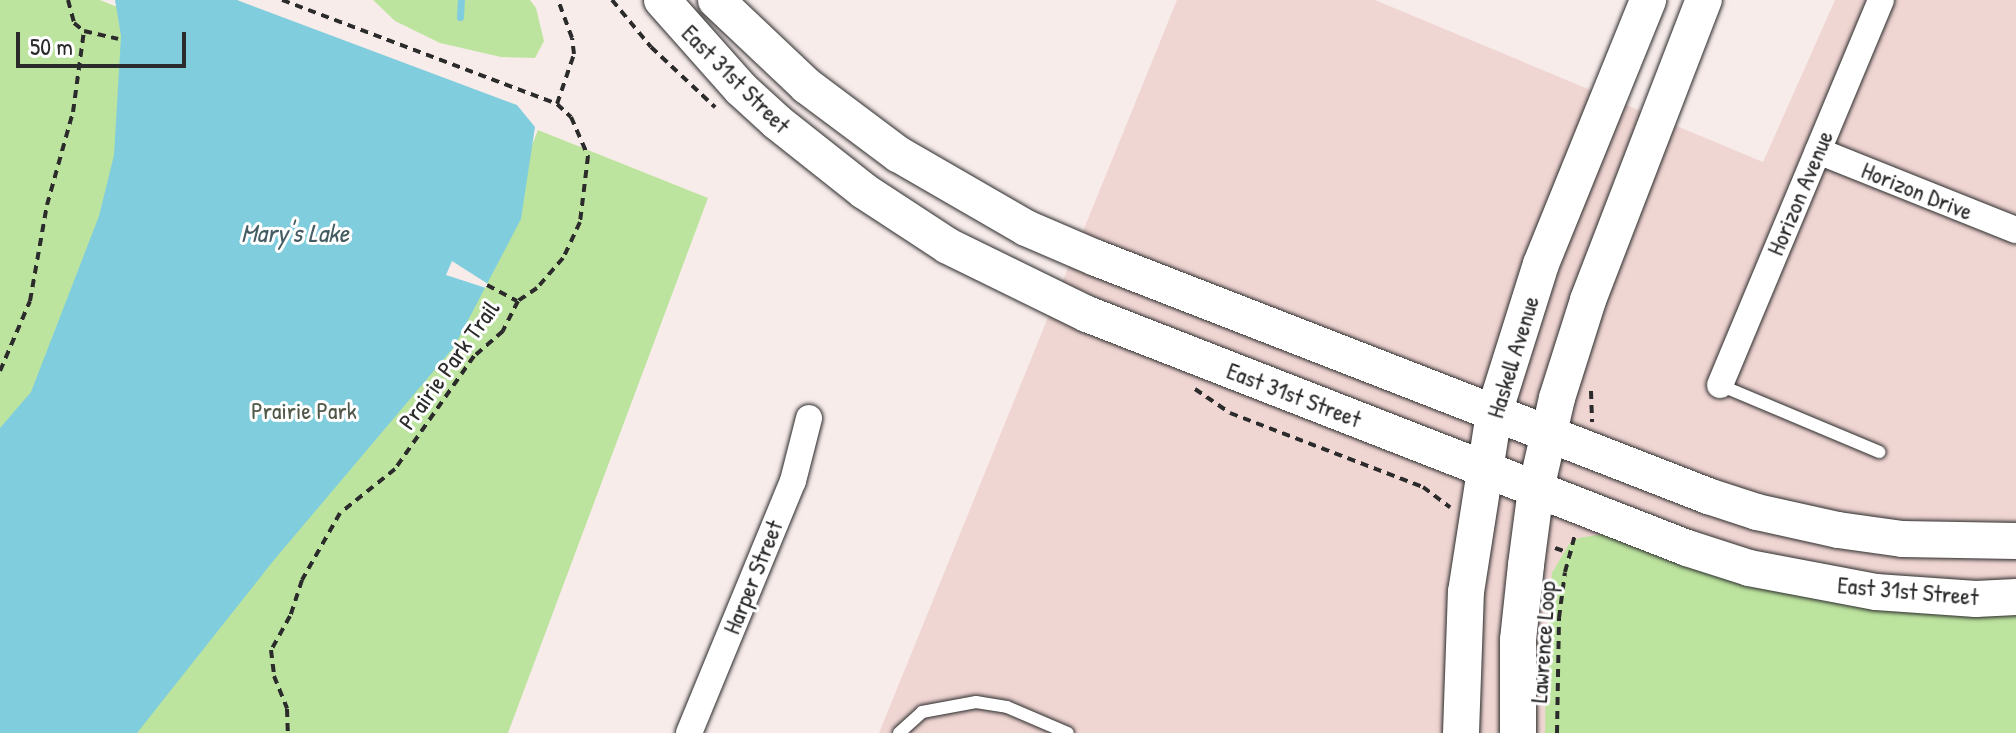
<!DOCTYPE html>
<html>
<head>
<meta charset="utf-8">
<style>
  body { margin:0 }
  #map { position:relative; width:2016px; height:733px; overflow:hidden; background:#f8eceb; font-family:"Patrick Hand",sans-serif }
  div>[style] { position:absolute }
  .built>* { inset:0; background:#f0d6d3 }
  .green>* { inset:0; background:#bde49f }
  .water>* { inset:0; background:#80cdde }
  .pier>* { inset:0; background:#f8eceb }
  .stream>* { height:7px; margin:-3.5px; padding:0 3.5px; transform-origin:3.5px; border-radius:3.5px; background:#80cdde }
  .path>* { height:4px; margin-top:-2px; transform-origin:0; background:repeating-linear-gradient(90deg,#2b2b2b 0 8px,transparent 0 14px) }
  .roads { filter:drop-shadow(0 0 2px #2b2b2b) drop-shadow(0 0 2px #2b2b2b) }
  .service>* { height:12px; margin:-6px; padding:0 6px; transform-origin:6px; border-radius:6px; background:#fff }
  .minor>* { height:26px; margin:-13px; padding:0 13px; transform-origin:13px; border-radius:13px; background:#fff }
  .secondary>* { height:36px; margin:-18px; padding:0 18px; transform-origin:18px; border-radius:18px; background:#fff }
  span { translate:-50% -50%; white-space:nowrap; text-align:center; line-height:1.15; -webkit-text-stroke:6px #fff; paint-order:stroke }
  .street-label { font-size:24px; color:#2b2b2b }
  .park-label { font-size:24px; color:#505948 }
  .water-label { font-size:26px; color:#445c61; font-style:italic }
  .scale { position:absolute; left:16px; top:32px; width:170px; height:36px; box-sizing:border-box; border:4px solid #2b2b2b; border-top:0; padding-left:10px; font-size:24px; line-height:28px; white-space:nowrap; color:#2b2b2b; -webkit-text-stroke:6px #fff; paint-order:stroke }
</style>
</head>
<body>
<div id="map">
  <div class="built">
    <i style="clip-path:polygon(1177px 0,1375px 0,1763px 162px,1835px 0,2016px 0,2016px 733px,879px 733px)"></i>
  </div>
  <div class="green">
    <i style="clip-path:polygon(0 0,100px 0,522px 170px,538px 130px,708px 198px,508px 733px,0 733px)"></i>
    <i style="clip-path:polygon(373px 0,530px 0,536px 8px,544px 41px,535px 58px,501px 57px,440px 43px,395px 21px)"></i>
    <i style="clip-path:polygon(1603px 534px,2016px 612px,2016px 733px,1545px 733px,1546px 654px,1552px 573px,1569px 544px,1579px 538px)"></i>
  </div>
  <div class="water">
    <i style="clip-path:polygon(115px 0,237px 0,517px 105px,535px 127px,521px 219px,454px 347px,274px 560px,137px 733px,0 733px,0 428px,31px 392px,99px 216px,114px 155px,121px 36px)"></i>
  </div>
  <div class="pier">
    <i style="clip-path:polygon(452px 261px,488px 284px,486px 288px,446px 275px)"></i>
  </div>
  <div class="stream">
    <i style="left:460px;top:17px;width:17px;rotate:-87deg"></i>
  </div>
  <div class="path">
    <i style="left:68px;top:0;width:24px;rotate:75deg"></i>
    <i style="left:74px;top:23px;width:13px;rotate:39deg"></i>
    <i style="left:84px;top:31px;width:35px;rotate:13deg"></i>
    <i style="left:282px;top:0;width:294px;rotate:20.7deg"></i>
    <i style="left:557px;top:104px;width:19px;rotate:43deg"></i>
    <i style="left:571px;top:117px;width:43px;rotate:66.4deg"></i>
    <i style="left:588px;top:156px;width:66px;rotate:96.9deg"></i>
    <i style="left:580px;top:222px;width:40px;rotate:115deg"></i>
    <i style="left:563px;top:258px;width:40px;rotate:131deg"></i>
    <i style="left:537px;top:288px;width:23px;rotate:146deg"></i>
    <i style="left:518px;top:301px;width:34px;rotate:117deg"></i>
    <i style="left:503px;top:331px;width:38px;rotate:139deg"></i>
    <i style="left:474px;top:356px;width:138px;rotate:125deg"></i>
    <i style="left:395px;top:469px;width:70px;rotate:141.3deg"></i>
    <i style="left:340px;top:513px;width:77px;rotate:119.6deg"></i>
    <i style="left:302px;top:580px;width:38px;rotate:108deg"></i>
    <i style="left:290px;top:616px;width:39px;rotate:119deg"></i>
    <i style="left:271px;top:650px;width:26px;rotate:83deg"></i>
    <i style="left:274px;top:676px;width:35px;rotate:68deg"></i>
    <i style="left:287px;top:709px;width:24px;rotate:88deg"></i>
    <i style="left:612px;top:0;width:61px;rotate:50.3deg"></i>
    <i style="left:651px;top:47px;width:88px;rotate:43.2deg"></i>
    <i style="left:557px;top:104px;width:53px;rotate:-71.2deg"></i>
    <i style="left:574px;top:54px;width:16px;rotate:-97deg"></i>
    <i style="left:572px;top:38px;width:40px;rotate:-110.2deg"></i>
    <i style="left:487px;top:285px;width:34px;rotate:28deg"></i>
    <i style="left:0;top:371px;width:76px;rotate:-66.8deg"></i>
    <i style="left:30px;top:301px;width:97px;rotate:-80deg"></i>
    <i style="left:47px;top:205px;width:97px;rotate:-74.4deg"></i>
    <i style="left:73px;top:112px;width:82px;rotate:-82.3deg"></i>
    <i style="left:1195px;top:389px;width:42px;rotate:34.4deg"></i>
    <i style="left:1230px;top:413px;width:207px;rotate:21deg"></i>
    <i style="left:1423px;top:487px;width:34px;rotate:37deg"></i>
    <i style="left:1591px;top:391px;width:31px;rotate:88deg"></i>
    <i style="left:1555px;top:548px;width:18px;rotate:19deg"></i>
    <i style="left:1557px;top:733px;width:115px;rotate:-89deg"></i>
    <i style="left:1559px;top:618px;width:46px;rotate:-82.6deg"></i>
    <i style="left:1565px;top:572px;width:39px;rotate:-75deg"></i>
  </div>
  <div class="roads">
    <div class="service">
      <i style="left:1720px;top:385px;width:173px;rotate:22.8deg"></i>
      <i style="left:899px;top:733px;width:31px;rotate:-42deg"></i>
      <i style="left:922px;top:712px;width:55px;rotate:-10.5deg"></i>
      <i style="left:976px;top:702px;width:31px;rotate:9deg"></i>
      <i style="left:1007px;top:707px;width:66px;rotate:23.1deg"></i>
    </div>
    <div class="minor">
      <i style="left:1818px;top:151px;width:213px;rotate:21.8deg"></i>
      <i style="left:1720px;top:385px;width:417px;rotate:-67.3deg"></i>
      <i style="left:689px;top:733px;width:273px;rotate:-67.6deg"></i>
      <i style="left:793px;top:481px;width:65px;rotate:-75.7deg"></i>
    </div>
    <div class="secondary">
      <i style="left:662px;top:0;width:119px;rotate:48.4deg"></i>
      <i style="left:741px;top:89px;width:49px;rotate:42.5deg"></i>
      <i style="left:777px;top:122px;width:111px;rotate:38.4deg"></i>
      <i style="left:864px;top:191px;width:100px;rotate:33.2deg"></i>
      <i style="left:948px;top:246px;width:155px;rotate:26.1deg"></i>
      <i style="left:1087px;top:314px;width:644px;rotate:21.31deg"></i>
      <i style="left:1687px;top:548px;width:65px;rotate:17.9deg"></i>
      <i style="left:1749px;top:568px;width:129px;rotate:10.7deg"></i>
      <i style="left:1876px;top:592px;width:100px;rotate:4deg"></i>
      <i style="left:1976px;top:599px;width:40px;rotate:-2.9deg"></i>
      <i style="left:716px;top:0;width:125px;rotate:43.4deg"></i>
      <i style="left:807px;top:86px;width:114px;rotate:36.8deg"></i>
      <i style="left:898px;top:154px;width:148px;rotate:30deg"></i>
      <i style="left:1026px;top:228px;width:76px;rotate:23.2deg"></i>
      <i style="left:1096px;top:258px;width:657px;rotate:21.25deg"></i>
      <i style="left:1708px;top:496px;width:52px;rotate:18.1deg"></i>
      <i style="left:1757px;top:512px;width:83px;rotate:12.5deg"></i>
      <i style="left:1838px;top:530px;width:65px;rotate:8deg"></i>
      <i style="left:1902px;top:539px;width:114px;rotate:1deg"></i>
      <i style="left:1461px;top:733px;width:141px;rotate:-88deg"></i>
      <i style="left:1466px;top:592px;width:181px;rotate:-81.1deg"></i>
      <i style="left:1494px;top:413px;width:156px;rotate:-72.5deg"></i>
      <i style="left:1541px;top:264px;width:285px;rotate:-67.9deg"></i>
      <i style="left:1518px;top:733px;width:93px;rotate:-90deg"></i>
      <i style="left:1518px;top:640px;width:75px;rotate:-83.9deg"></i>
      <i style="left:1526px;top:565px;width:77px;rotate:-82.5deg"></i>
      <i style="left:1536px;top:489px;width:93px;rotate:-77deg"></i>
      <i style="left:1557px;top:398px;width:103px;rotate:-72.4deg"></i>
      <i style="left:1588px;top:300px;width:322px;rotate:-68.9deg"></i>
    </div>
  </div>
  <div class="street-label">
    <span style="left:736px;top:79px;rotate:45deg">East 31st Street</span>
    <span style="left:1917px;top:191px;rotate:22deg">Horizon Drive</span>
    <span style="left:1800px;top:193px;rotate:-67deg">Horizon Avenue</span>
    <span style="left:1513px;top:357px;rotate:-73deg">Haskell Avenue</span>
    <span style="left:449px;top:365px;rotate:-54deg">Prairie Park Trail</span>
    <span style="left:1294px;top:395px;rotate:21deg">East 31st Street</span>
    <span style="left:753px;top:577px;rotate:-68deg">Harper Street</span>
    <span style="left:1908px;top:591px;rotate:5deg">East 31st Street</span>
    <span style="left:1543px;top:642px;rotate:-86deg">Lawrence Loop</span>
  </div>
  <div class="park-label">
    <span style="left:304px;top:411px">Prairie Park</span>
  </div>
  <div class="water-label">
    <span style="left:295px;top:233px">Mary's Lake</span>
  </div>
  <div class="scale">50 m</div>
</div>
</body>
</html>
